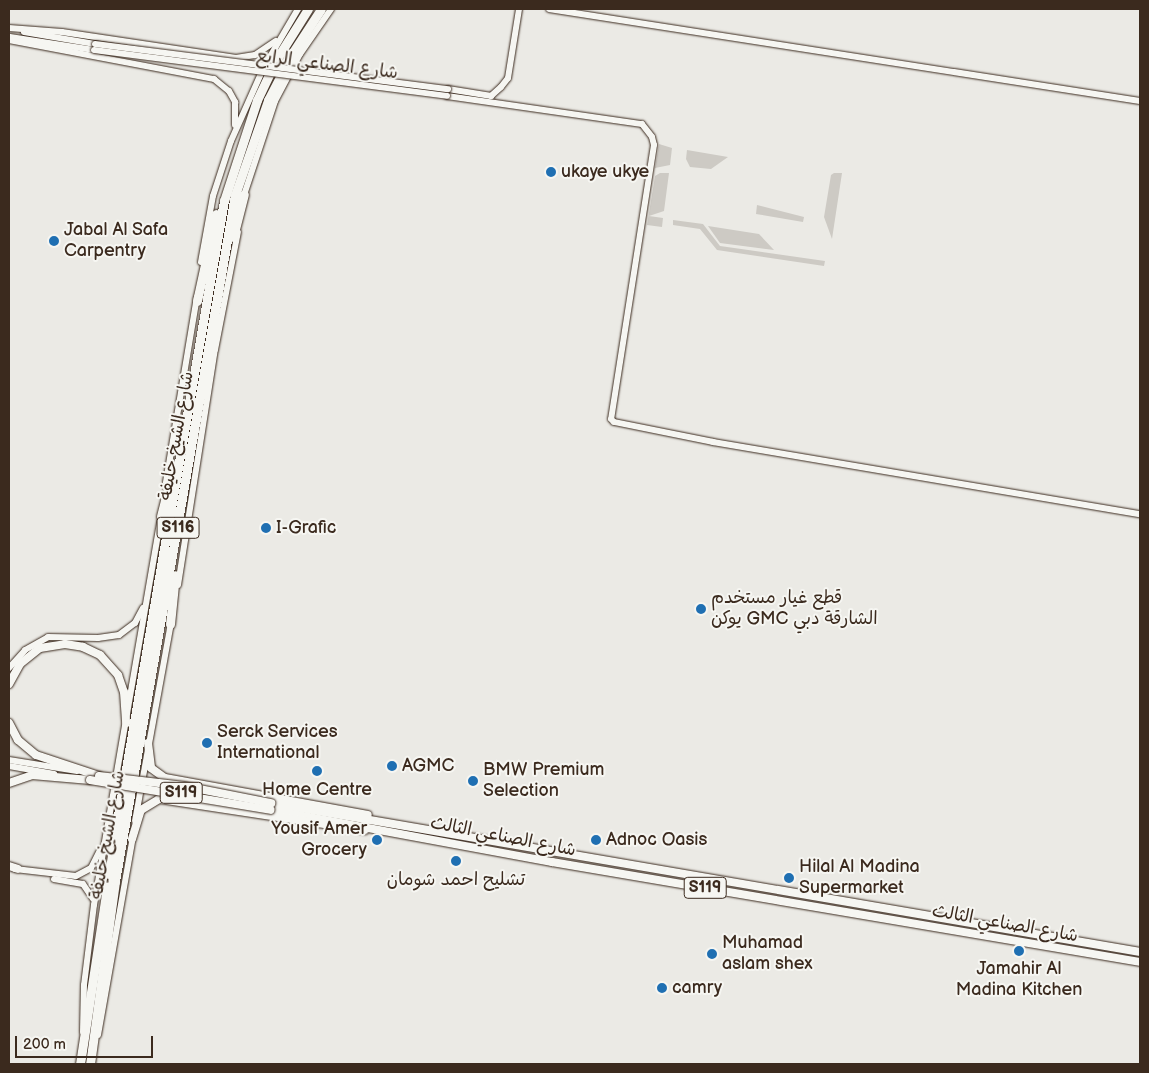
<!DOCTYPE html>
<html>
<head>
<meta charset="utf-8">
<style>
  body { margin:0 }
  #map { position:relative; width:1149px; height:1073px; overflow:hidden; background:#ebeae5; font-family:"Balsamiq Sans","Playpen Sans Arabic",sans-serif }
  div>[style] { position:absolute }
  .green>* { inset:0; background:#cdcac4 }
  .roads { filter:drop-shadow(0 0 1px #3b2a1e) drop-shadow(0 0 1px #3b2a1e) }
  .secondary>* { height:6px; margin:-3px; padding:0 3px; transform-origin:3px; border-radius:3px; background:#f6f6f2 }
  .primary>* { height:8px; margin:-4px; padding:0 4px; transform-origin:4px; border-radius:4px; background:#f6f6f2 }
  .highway>* { height:9px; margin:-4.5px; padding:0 4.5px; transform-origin:4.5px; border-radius:4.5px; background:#f6f6f2 }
  .bridges { filter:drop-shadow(0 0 1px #3b2a1e) drop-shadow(0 0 1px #3b2a1e) }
  .secondary-bridge>* { height:6px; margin:-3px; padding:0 3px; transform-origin:3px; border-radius:3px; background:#f6f6f2 }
  .primary-bridge>* { height:8px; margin:-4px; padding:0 4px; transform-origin:4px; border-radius:4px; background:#f6f6f2 }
  .dots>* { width:14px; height:14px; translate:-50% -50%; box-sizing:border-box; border:2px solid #f6f6f2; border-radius:50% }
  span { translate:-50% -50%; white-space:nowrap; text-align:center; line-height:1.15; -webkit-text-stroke:4px #f6f6f2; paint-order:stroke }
  .shield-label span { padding:1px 4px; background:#f6f6f2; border:1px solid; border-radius:4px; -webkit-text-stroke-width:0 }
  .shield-label { font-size:16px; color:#3b2a1e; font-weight:700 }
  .street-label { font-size:18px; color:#3b2a1e }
  .poi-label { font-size:18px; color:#3b2a1e }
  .left { translate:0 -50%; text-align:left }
  .right { translate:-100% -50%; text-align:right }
  .frame { position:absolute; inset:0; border:10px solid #3b2a1e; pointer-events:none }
  .scale { position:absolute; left:15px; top:1036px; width:138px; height:22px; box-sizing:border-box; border:2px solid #3b2a1e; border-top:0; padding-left:6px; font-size:15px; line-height:18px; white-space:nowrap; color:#3b2a1e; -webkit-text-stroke:4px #f6f6f2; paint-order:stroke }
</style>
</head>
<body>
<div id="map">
  <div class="green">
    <i style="clip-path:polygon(659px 144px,672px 148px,670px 165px,655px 168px)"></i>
    <i style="clip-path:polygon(687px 150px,728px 157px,711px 169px,690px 167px,686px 159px)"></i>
    <i style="clip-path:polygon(660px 173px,669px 173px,664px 211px,649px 216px,663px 218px,662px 227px,647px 225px,655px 176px)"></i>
    <i style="clip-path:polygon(834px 173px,842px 173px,832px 239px,824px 217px,831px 175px)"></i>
    <i style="clip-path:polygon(757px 205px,804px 217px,803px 222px,756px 214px)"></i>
    <i style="clip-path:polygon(673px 220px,703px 224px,720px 246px,825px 261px,824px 266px,717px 250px,700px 229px,673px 225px)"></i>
    <i style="clip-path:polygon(708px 226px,759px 234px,774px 250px,720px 243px)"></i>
  </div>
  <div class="roads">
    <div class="secondary">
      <i style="left:549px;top:9px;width:598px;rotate:8.85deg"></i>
      <i style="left:9px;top:28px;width:53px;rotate:4.3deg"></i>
      <i style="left:62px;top:32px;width:176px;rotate:8.5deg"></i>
      <i style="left:236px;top:58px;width:19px;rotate:-9deg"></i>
      <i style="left:255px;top:55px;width:25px;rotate:-34deg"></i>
      <i style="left:24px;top:32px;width:72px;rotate:9.6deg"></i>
      <i style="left:10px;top:37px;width:85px;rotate:8.8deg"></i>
      <i style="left:9px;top:40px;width:209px;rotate:10.8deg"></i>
      <i style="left:214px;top:79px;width:19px;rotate:39deg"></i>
      <i style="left:229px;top:91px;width:13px;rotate:61deg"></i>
      <i style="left:235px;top:102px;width:23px;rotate:90deg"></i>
      <i style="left:448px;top:89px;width:44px;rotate:9.2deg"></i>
      <i style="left:491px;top:96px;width:13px;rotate:-42deg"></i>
      <i style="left:501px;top:87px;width:11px;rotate:-52deg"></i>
      <i style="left:508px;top:78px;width:70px;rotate:-80.9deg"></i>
      <i style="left:447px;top:96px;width:197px;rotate:8.2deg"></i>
      <i style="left:642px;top:124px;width:16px;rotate:52deg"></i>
      <i style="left:652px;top:137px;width:8px;rotate:76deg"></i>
      <i style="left:654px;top:145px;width:277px;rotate:98.9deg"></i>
      <i style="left:611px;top:419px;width:4px;rotate:45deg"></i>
      <i style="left:614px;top:422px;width:101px;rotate:11.4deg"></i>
      <i style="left:713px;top:442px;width:433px;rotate:9.6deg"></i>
      <i style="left:243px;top:198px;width:102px;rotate:-71.7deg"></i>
      <i style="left:275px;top:101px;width:53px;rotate:-62deg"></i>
      <i style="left:300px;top:54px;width:55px;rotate:-55.4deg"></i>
      <i style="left:201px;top:262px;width:67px;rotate:-79.7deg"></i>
      <i style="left:213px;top:196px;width:58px;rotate:-71.9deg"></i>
      <i style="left:231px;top:141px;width:81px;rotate:-66deg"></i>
      <i style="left:264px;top:67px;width:67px;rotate:-59.6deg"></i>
      <i style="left:166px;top:482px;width:188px;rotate:-80.5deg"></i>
      <i style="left:178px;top:585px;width:238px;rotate:-81.1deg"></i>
      <i style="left:215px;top:350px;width:120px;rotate:-79deg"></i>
      <i style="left:9px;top:668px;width:24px;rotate:-48deg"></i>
      <i style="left:25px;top:650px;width:26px;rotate:-29deg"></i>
      <i style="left:48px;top:637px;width:50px;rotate:1.1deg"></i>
      <i style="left:98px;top:638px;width:21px;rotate:-8deg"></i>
      <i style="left:119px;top:635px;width:20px;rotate:-37deg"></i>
      <i style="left:135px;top:623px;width:17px;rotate:-62deg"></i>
      <i style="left:9px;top:760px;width:69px;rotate:9.2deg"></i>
      <i style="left:9px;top:766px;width:46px;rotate:10.1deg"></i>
      <i style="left:135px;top:821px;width:202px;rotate:-79.7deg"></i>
      <i style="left:15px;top:869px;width:61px;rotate:6.5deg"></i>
      <i style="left:76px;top:876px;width:17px;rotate:-28deg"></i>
      <i style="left:91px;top:868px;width:18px;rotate:-63deg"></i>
      <i style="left:54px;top:879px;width:29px;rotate:10deg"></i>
      <i style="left:83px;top:884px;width:18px;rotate:56deg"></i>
      <i style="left:83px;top:1032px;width:47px;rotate:-88.8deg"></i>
      <i style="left:84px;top:985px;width:81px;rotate:-82.9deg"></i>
      <i style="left:94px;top:905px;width:399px;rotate:-80.2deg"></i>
      <i style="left:98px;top:1035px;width:202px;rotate:-80deg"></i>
    </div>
    <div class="primary">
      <i style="left:9px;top:684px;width:23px;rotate:-61deg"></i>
      <i style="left:20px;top:664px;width:26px;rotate:-39deg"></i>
      <i style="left:40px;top:648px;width:25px;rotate:-9deg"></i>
      <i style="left:65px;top:644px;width:18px;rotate:9deg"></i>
      <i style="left:83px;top:647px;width:19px;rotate:25deg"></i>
      <i style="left:100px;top:655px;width:27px;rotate:48deg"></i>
      <i style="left:118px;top:675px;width:18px;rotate:71deg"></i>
      <i style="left:124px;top:692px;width:31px;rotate:86deg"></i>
      <i style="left:9px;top:723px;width:19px;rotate:62deg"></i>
      <i style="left:18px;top:740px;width:23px;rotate:40deg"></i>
      <i style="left:36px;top:755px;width:66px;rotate:18.4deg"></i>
      <i style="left:148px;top:743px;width:25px;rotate:83deg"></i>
      <i style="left:151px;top:768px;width:17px;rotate:36deg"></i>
      <i style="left:165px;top:778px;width:206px;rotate:10.3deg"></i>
      <i style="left:9px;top:783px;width:24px;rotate:-19deg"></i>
      <i style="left:32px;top:775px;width:58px;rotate:4.9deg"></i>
      <i style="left:271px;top:803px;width:882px;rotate:9.73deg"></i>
      <i style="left:271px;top:810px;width:286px;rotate:10.5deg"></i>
      <i style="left:552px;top:862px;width:596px;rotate:9.65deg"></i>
      <i style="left:132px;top:839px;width:30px;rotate:-73deg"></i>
      <i style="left:141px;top:810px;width:21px;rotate:-31deg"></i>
      <i style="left:159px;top:799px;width:208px;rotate:8.6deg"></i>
      <i style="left:9px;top:866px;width:9px;rotate:18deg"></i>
    </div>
    <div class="highway">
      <i style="left:233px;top:237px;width:44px;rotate:-75.7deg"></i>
      <i style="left:197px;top:301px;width:89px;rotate:-77.7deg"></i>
      <i style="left:161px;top:516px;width:44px;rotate:-75.7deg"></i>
      <i style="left:170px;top:624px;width:49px;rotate:-84.2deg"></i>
      <i style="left:80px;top:1064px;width:252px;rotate:-81.3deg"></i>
      <i style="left:118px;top:815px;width:623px;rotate:-80.21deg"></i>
      <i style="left:224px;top:201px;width:106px;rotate:-71.9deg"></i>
      <i style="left:257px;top:100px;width:44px;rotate:-64.6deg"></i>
      <i style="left:276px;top:60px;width:60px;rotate:-57.9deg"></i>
      <i style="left:90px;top:1064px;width:185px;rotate:-82.2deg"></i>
      <i style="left:115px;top:881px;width:696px;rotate:-80.08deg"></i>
      <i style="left:235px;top:195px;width:101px;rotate:-70.8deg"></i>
      <i style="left:268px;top:100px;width:54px;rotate:-62.5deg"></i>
      <i style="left:293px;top:52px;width:51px;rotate:-56.9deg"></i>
    </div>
  </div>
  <div class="bridges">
    <div class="secondary-bridge">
      <i style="left:95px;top:44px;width:356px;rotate:7.3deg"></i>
      <i style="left:94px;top:50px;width:356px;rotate:7.4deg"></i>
    </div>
    <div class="primary-bridge">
      <i style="left:99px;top:776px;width:86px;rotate:6.7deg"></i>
      <i style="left:184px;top:786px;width:89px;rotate:11.1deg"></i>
      <i style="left:90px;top:780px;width:183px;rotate:9.4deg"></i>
    </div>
  </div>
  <div class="dots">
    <i style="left:551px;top:172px;background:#1f6fb2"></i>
    <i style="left:54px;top:241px;background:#1f6fb2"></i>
    <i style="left:266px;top:528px;background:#1f6fb2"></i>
    <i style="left:701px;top:609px;background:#1f6fb2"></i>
    <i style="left:207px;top:743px;background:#1f6fb2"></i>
    <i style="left:392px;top:766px;background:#1f6fb2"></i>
    <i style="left:317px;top:771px;background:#1f6fb2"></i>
    <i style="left:473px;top:781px;background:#1f6fb2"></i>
    <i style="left:377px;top:840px;background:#1f6fb2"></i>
    <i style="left:596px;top:840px;background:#1f6fb2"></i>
    <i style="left:456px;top:861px;background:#1f6fb2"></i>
    <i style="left:789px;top:878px;background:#1f6fb2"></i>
    <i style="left:1019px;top:951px;background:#1f6fb2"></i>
    <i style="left:712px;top:954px;background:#1f6fb2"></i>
    <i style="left:662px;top:988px;background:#1f6fb2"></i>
  </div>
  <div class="shield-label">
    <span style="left:178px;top:528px">S116</span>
    <span style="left:181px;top:793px">S119</span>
    <span style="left:705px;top:888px">S119</span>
  </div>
  <div class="street-label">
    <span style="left:327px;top:65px;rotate:7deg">شارع الصناعي الرابع</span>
    <span style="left:177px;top:436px;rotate:-80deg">شارع الشيخ خليفة</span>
    <span style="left:108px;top:835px;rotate:-80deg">شارع الشيخ خليفة</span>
    <span style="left:503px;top:837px;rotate:11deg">شارع الصناعي الثالث</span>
    <span style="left:1005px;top:924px;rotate:10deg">شارع الصناعي الثالث</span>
  </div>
  <div class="poi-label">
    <span class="left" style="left:561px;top:172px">ukaye ukye</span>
    <span class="left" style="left:64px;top:241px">Jabal Al Safa<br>Carpentry</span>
    <span class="left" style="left:276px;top:528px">I-Grafic</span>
    <span class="left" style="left:711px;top:609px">قطع غيار مستخدم<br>يوكن GMC الشارقة دبي</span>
    <span class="left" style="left:217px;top:743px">Serck Services<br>International</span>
    <span class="left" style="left:402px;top:766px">AGMC</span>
    <span class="left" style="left:483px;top:781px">BMW Premium<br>Selection</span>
    <span style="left:317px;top:790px">Home Centre</span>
    <span class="right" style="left:367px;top:840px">Yousif Amer<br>Grocery</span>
    <span class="left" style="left:606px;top:840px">Adnoc Oasis</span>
    <span class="left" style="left:799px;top:878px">Hilal Al Madina<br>Supermarket</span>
    <span style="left:456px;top:880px">تشليح احمد شومان</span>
    <span class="left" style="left:722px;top:954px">Muhamad<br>aslam shex</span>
    <span style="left:1019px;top:980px">Jamahir Al<br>Madina Kitchen</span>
    <span class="left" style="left:672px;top:988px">camry</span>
  </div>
  <div class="frame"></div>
  <div class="scale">200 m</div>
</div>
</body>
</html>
